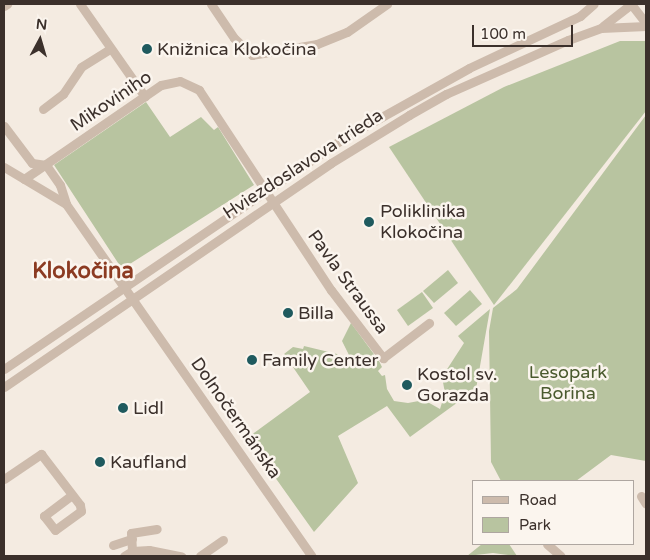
<!DOCTYPE html>
<html>
<head>
<meta charset="utf-8">
<style>
  body { margin:0 }
  #map { position:relative; width:650px; height:560px; overflow:hidden; background:#f4ebe1; font-family:"Varela Round",sans-serif }
  div>[style] { position:absolute }
  .green>* { inset:0; background:#b8c4a0 }
  .minor>* { height:9px; margin:-4.5px; padding:0 4.5px; transform-origin:4.5px; border-radius:4.5px; background:#cdbbac }
  .dots>* { width:14px; height:14px; translate:-50% -50%; box-sizing:border-box; border:2px solid #fbf5ee; border-radius:50% }
  span { translate:-50% -50%; white-space:nowrap; text-align:center; line-height:1.15; -webkit-text-stroke:5px #fbf5ee; paint-order:stroke }
  .poi-label { font-size:18px; color:#3b302b }
  .left { translate:0 -50%; text-align:left }
  .street-label { font-size:18px; color:#3b302b }
  .park-label { font-size:18px; color:#4a5a2e }
  .district-label { font-size:22px; color:#8c3b22; font-weight:700 }
  .frame { position:absolute; inset:0; border:5px solid #3b302b; pointer-events:none }
  .legend { position:absolute; left:472px; top:480px; width:162px; height:65px; box-sizing:border-box; background:#fbf5ee; border:1px solid #aea6a0; margin:0; padding:6px 9px; list-style:none; font-size:15px; color:#3b302b }
  .legend li { display:flex; align-items:center; gap:10px; height:25px }
  .legend b { width:25px; border:1px solid #aea6a0 }
  .north { position:absolute; left:15px; top:15px; width:50px; height:50px; -webkit-text-stroke:4px #fbf5ee; paint-order:stroke; rotate:6deg; font-size:14px; font-weight:700; line-height:20px; text-align:center; color:#3b302b }
  .north::after { content:''; display:block; margin:auto; width:18px; height:22px; background:#3b302b; clip-path:polygon(50% 0,100% 100%,50% 72%,0 100%) }
  .scale { position:absolute; left:472px; top:25px; width:101px; height:22px; box-sizing:border-box; border:2px solid #3b302b; border-top:0; padding-left:6px; font-size:15px; line-height:18px; white-space:nowrap; color:#3b302b; -webkit-text-stroke:4px #fbf5ee; paint-order:stroke }
</style>
</head>
<body>
<div id="map">
  <div class="green">
    <i style="clip-path:polygon(620px 41px,646px 41px,646px 111px,494px 305px,389px 147px,504px 87px)"></i>
    <i style="clip-path:polygon(146px 102px,170px 137px,201px 117px,214px 130px,218px 127px,254px 185px,122px 269px,54px 165px)"></i>
    <i style="clip-path:polygon(646px 115px,646px 461px,611px 455px,576px 481px,501px 481px,491px 462px,489px 331px,493px 308px,517px 289px)"></i>
    <i style="clip-path:polygon(448px 270px,458px 283px,434px 303px,423px 291px)"></i>
    <i style="clip-path:polygon(470px 290px,482px 304px,456px 326px,444px 313px)"></i>
    <i style="clip-path:polygon(422px 292px,433px 308px,408px 326px,397px 310px)"></i>
    <i style="clip-path:polygon(490px 309px,476px 389px,410px 437px,387px 406px,338px 436px,358px 483px,314px 532px,247px 438px,310px 392px,284px 354px,293px 347px,303px 349px,304px 346px,337px 354px,342px 360px,349px 355px,342px 341px,351px 323px,379px 361px,382px 367px,378px 371px,382px 376px,385px 375px,387px 389px,394px 401px,408px 403px,424px 400px,440px 409px,445px 393px,442px 377px,464px 343px,458px 336px)"></i>
    <i style="clip-path:polygon(482px 544px,509px 544px,517px 556px,493px 553px,467px 556px)"></i>
  </div>
  <div class="minor">
    <i style="left:80px;top:4px;width:113px;rotate:55deg"></i>
    <i style="left:211px;top:4px;width:41px;rotate:55.9deg"></i>
    <i style="left:234px;top:38px;width:25px;rotate:43deg"></i>
    <i style="left:252px;top:55px;width:66px;rotate:-9.6deg"></i>
    <i style="left:317px;top:44px;width:32px;rotate:-22deg"></i>
    <i style="left:347px;top:32px;width:49px;rotate:-35deg"></i>
    <i style="left:631px;top:4px;width:24px;rotate:52deg"></i>
    <i style="left:4px;top:6px;width:4px;rotate:-34deg"></i>
    <i style="left:603px;top:26px;width:36px;rotate:-38deg"></i>
    <i style="left:43px;top:109px;width:25px;rotate:-37deg"></i>
    <i style="left:63px;top:94px;width:32px;rotate:-56deg"></i>
    <i style="left:81px;top:67px;width:34px;rotate:-32deg"></i>
    <i style="left:4px;top:126px;width:46px;rotate:52.9deg"></i>
    <i style="left:32px;top:163px;width:14px;rotate:8deg"></i>
    <i style="left:46px;top:165px;width:24px;rotate:55deg"></i>
    <i style="left:60px;top:185px;width:20px;rotate:72deg"></i>
    <i style="left:66px;top:204px;width:429px;rotate:55.1deg"></i>
    <i style="left:4px;top:167px;width:72px;rotate:30.8deg"></i>
    <i style="left:24px;top:179px;width:166px;rotate:-34.5deg"></i>
    <i style="left:161px;top:85px;width:19px;rotate:-12deg"></i>
    <i style="left:180px;top:81px;width:21px;rotate:25deg"></i>
    <i style="left:199px;top:90px;width:240px;rotate:56.6deg"></i>
    <i style="left:331px;top:290px;width:86px;rotate:52.6deg"></i>
    <i style="left:383px;top:358px;width:58px;rotate:-37.3deg"></i>
    <i style="left:4px;top:369px;width:411px;rotate:-34.2deg"></i>
    <i style="left:344px;top:138px;width:143px;rotate:-29.2deg"></i>
    <i style="left:469px;top:68px;width:123px;rotate:-25.1deg"></i>
    <i style="left:580px;top:16px;width:18px;rotate:-41deg"></i>
    <i style="left:4px;top:387px;width:396px;rotate:-34.4deg"></i>
    <i style="left:331px;top:163px;width:92px;rotate:-31.6deg"></i>
    <i style="left:409px;top:115px;width:43px;rotate:-29.6deg"></i>
    <i style="left:446px;top:94px;width:133px;rotate:-23.9deg"></i>
    <i style="left:568px;top:40px;width:35px;rotate:-20deg"></i>
    <i style="left:601px;top:28px;width:45px;rotate:-2.5deg"></i>
    <i style="left:4px;top:479px;width:45px;rotate:-34deg"></i>
    <i style="left:41px;top:454px;width:64px;rotate:52.6deg"></i>
    <i style="left:80px;top:505px;width:6px;rotate:81deg"></i>
    <i style="left:81px;top:511px;width:32px;rotate:144deg"></i>
    <i style="left:55px;top:530px;width:18px;rotate:-128deg"></i>
    <i style="left:44px;top:516px;width:35px;rotate:-37deg"></i>
    <i style="left:641px;top:496px;width:9px;rotate:58deg"></i>
    <i style="left:547px;top:544px;width:18px;rotate:41deg"></i>
    <i style="left:113px;top:545px;width:20px;rotate:-18deg"></i>
    <i style="left:132px;top:551px;width:18px;rotate:-93deg"></i>
    <i style="left:131px;top:533px;width:26px;rotate:-9deg"></i>
    <i style="left:124px;top:556px;width:9px;rotate:-32deg"></i>
    <i style="left:132px;top:551px;width:17px;rotate:-3deg"></i>
    <i style="left:149px;top:550px;width:33px;rotate:11deg"></i>
    <i style="left:200px;top:556px;width:28px;rotate:-35deg"></i>
  </div>
  <div class="dots">
    <i style="left:147px;top:49px;background:#1f5a5e"></i>
    <i style="left:369px;top:222px;background:#1f5a5e"></i>
    <i style="left:288px;top:313px;background:#1f5a5e"></i>
    <i style="left:252px;top:360px;background:#1f5a5e"></i>
    <i style="left:407px;top:385px;background:#1f5a5e"></i>
    <i style="left:123px;top:408px;background:#1f5a5e"></i>
    <i style="left:100px;top:462px;background:#1f5a5e"></i>
  </div>
  <div class="poi-label">
    <span class="left" style="left:157px;top:49px">Knižnica Klokočina</span>
    <span class="left" style="left:380px;top:222px">Poliklinika<br>Klokočina</span>
    <span class="left" style="left:298px;top:313px">Billa</span>
    <span class="left" style="left:262px;top:360px">Family Center</span>
    <span class="left" style="left:417px;top:385px">Kostol sv.<br>Gorazda</span>
    <span class="left" style="left:133px;top:408px">Lidl</span>
    <span class="left" style="left:110px;top:462px">Kaufland</span>
  </div>
  <div class="street-label">
    <span style="left:111px;top:101px;rotate:-34deg">Mikovíniho</span>
    <span style="left:303px;top:164px;rotate:-33deg">Hviezdoslavova trieda</span>
    <span style="left:348px;top:282px;rotate:54deg">Pavla Straussa</span>
    <span style="left:236px;top:418px;rotate:55deg">Dolnočermánska</span>
  </div>
  <div class="park-label">
    <span style="left:568px;top:383px">Lesopark<br>Borina</span>
  </div>
  <div class="district-label">
    <span style="left:83px;top:272px">Klokočina</span>
  </div>
  <div class="frame"></div>
  <ul class="legend">
  <li><b style="height:6px;background:#cdbbac"></b>Road</li>
  <li><b style="height:14px;background:#b8c4a0"></b>Park</li>
  </ul>
  <div class="north">N</div>
  <div class="scale">100 m</div>
</div>
</body>
</html>
